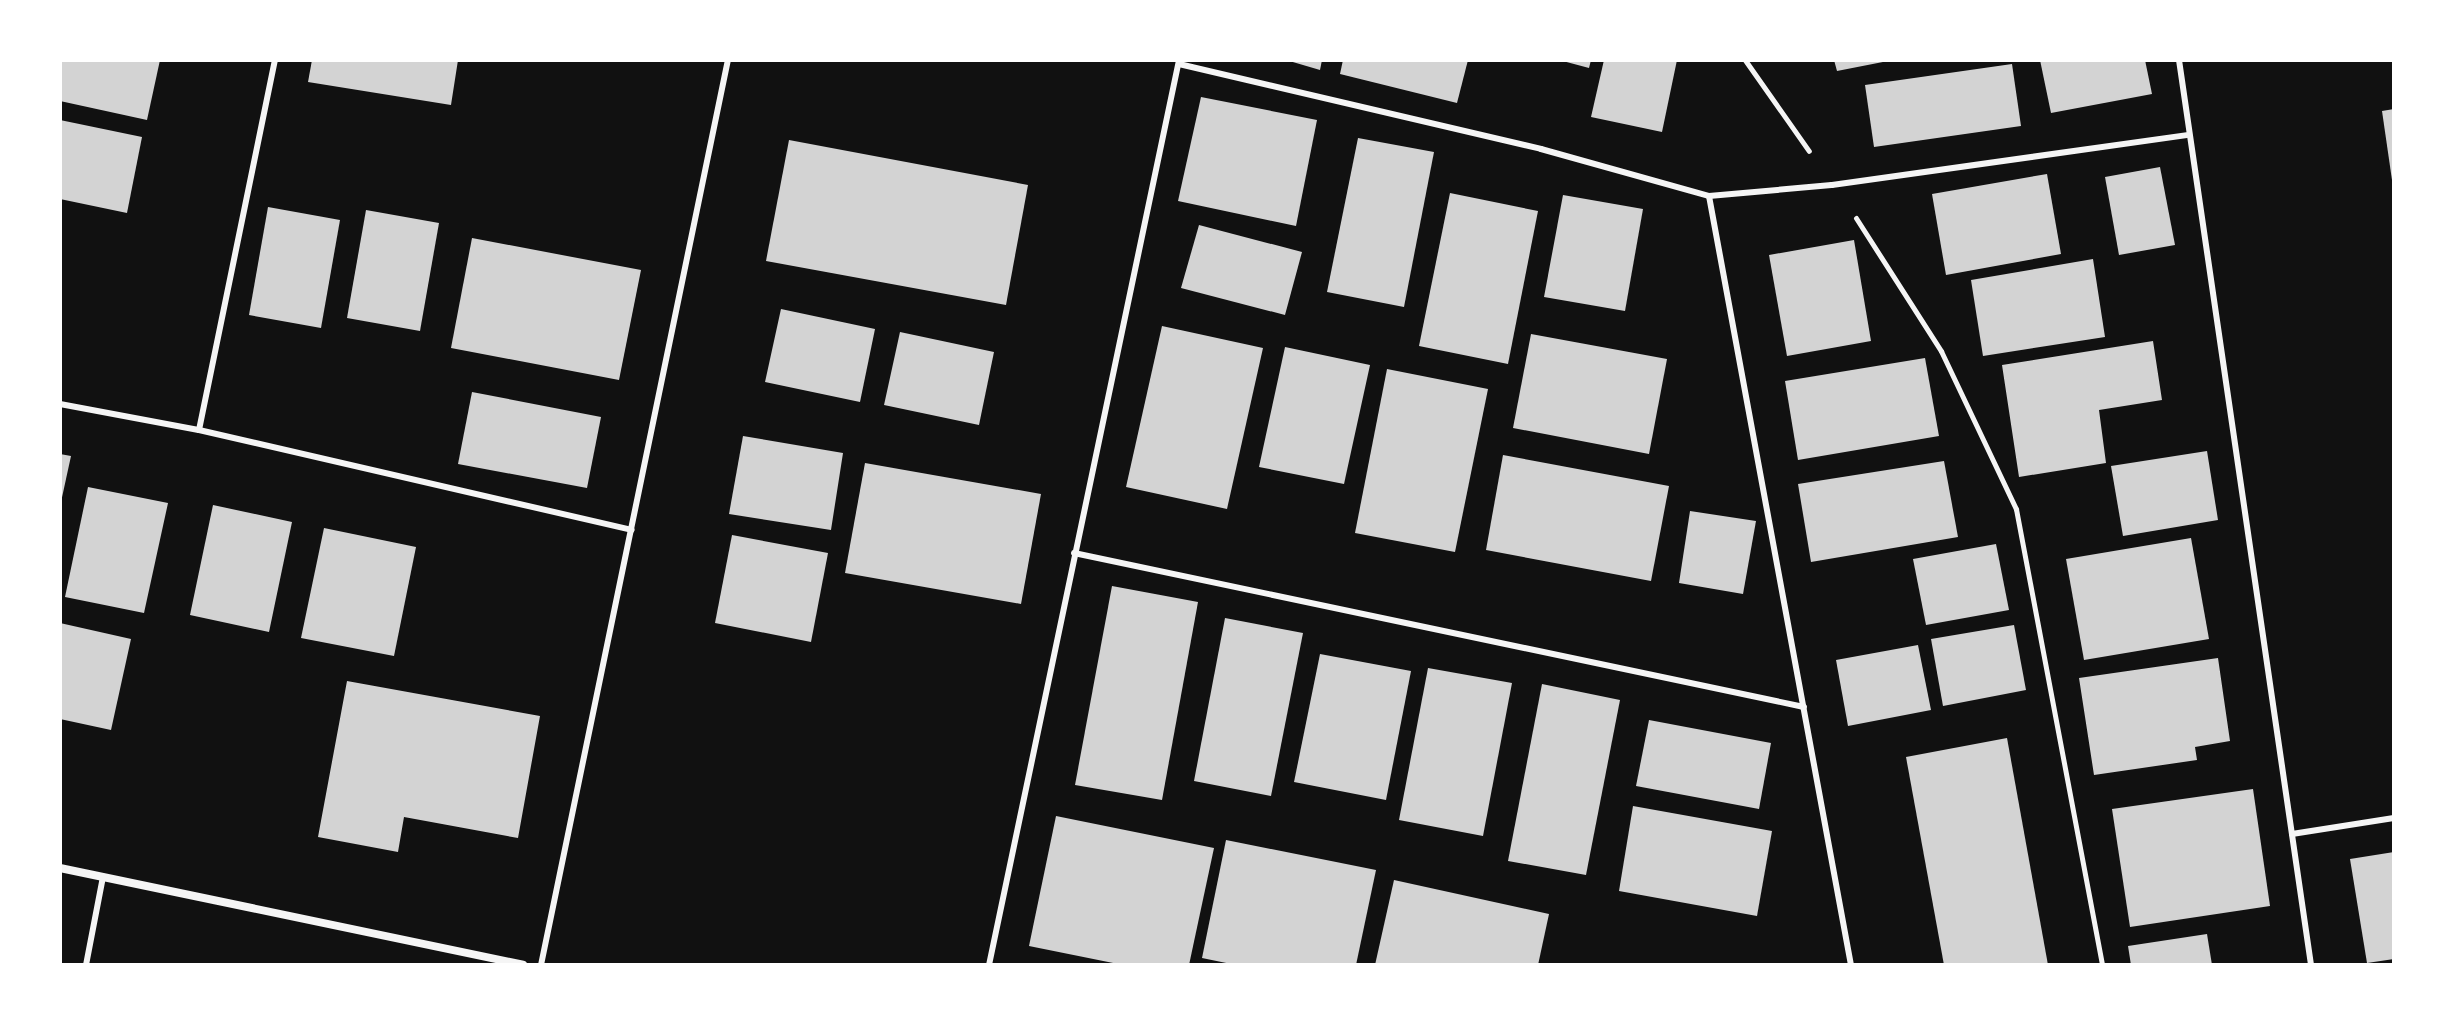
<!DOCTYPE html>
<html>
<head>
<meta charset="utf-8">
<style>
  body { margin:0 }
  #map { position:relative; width:2454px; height:1025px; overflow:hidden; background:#111; font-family:Overpass,sans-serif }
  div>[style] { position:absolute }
  .building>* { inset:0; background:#d3d3d3 }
  .path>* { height:5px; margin:-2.5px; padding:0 2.5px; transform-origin:2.5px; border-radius:2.5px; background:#f5f5f5 }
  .service>* { height:6px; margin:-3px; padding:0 3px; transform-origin:3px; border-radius:3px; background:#f5f5f5 }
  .minor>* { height:8px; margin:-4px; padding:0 4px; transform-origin:4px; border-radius:4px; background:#f5f5f5 }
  span { translate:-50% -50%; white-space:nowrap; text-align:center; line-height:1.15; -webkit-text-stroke:8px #fff; paint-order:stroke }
  .frame { position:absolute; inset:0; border:62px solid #fff; pointer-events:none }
</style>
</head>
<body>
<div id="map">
  <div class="building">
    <i style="clip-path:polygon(60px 60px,160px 60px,147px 120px,60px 101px)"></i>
    <i style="clip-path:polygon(312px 60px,458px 60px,451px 105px,308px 82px)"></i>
    <i style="clip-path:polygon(1286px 60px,1322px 60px,1320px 70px)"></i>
    <i style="clip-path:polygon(1343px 60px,1468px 60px,1457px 103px,1340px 74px)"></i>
    <i style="clip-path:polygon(1559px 60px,1591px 60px,1589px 68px)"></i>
    <i style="clip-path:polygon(1604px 60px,1677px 60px,1662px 132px,1591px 117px)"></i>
    <i style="clip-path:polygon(1834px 60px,1888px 60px,1888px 61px,1837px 71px)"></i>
    <i style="clip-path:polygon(2040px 60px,2145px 60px,2152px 94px,2051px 113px)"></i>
    <i style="clip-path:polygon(2012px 64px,2021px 126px,1874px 147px,1865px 85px)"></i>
    <i style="clip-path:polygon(1201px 97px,1317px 120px,1296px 226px,1178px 201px)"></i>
    <i style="clip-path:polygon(2394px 109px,2394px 180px,2392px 180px,2382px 111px)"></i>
    <i style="clip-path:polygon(60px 120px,142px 137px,127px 213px,60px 199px)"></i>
    <i style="clip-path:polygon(1358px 138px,1434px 152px,1404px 307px,1327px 292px)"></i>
    <i style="clip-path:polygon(789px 140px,1028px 185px,1006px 305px,766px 261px)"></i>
    <i style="clip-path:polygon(2160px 167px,2175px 245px,2119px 255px,2105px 177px)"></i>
    <i style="clip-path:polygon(2047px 174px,2061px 254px,1946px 275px,1932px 194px)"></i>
    <i style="clip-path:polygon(1450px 193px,1538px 211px,1508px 364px,1419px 346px)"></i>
    <i style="clip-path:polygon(1563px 195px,1643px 209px,1625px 311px,1544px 297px)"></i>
    <i style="clip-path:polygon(268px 207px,340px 220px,321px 328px,249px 315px)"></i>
    <i style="clip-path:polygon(366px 210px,439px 223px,420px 331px,347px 318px)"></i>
    <i style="clip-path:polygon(1199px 225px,1302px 252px,1285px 315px,1181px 288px)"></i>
    <i style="clip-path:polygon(472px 238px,641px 270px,619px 380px,451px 348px)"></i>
    <i style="clip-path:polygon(1854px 240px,1871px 341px,1787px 356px,1769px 255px)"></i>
    <i style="clip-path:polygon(2093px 259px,2105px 337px,1983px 356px,1971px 280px)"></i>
    <i style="clip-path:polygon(781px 309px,875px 329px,860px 402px,765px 382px)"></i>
    <i style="clip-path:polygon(1162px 326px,1263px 348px,1227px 509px,1126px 487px)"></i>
    <i style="clip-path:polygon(900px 332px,994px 352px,979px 425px,884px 405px)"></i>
    <i style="clip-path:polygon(1531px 334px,1667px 359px,1649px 454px,1513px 428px)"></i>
    <i style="clip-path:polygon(2153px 341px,2162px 400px,2099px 410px,2106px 463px,2019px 477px,2002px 365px)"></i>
    <i style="clip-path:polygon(1285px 347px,1370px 365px,1344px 484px,1259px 467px)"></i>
    <i style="clip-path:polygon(1925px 358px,1939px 436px,1798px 460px,1785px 381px)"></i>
    <i style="clip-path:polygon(1387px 369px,1488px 389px,1455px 552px,1355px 533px)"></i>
    <i style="clip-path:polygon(472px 392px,601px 417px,587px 488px,458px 464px)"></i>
    <i style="clip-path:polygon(743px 436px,843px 453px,831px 530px,729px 514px)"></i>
    <i style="clip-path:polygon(2207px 451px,2218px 520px,2123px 536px,2111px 466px)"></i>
    <i style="clip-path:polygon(60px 454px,71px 456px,61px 502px,60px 502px)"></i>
    <i style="clip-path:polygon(1503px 455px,1669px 486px,1651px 581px,1486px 550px)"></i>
    <i style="clip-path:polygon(1944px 461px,1958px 537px,1811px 562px,1798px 484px)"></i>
    <i style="clip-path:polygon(865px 463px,1041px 494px,1021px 604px,845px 573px)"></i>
    <i style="clip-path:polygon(88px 487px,168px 503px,144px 613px,65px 597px)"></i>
    <i style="clip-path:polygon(213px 505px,292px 522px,269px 632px,190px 615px)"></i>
    <i style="clip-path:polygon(1690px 511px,1756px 521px,1743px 594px,1679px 583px)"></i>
    <i style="clip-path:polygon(324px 528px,416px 547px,394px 656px,301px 638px)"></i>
    <i style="clip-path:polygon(732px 535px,828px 553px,811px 642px,715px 623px)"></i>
    <i style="clip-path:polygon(2191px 538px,2209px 639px,2084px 660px,2066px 559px)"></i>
    <i style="clip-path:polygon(1996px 544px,2009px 610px,1926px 625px,1913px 559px)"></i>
    <i style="clip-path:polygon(1112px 586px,1198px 602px,1162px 800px,1075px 785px)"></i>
    <i style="clip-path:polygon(1225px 618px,1303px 633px,1271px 796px,1194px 781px)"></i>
    <i style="clip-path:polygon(60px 623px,131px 639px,111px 730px,60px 719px)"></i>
    <i style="clip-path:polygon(2014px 625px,2026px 690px,1943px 706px,1931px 639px)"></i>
    <i style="clip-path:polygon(1918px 645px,1931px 710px,1848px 726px,1836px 660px)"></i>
    <i style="clip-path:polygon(1320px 654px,1411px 671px,1386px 800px,1294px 782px)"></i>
    <i style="clip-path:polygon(2218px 658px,2230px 741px,2195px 747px,2197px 760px,2094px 775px,2079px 678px)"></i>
    <i style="clip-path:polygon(1428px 668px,1512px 683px,1483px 836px,1399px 820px)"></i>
    <i style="clip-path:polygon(347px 681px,540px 716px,518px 838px,404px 817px,398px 852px,318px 837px)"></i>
    <i style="clip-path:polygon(1542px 684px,1620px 700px,1586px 875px,1508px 861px)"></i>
    <i style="clip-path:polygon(1649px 720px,1771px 743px,1759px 809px,1636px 786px)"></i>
    <i style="clip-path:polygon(2007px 738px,2048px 965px,1944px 965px,1906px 757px)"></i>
    <i style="clip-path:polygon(2253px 789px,2270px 906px,2130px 927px,2112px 809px)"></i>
    <i style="clip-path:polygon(1633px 806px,1772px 831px,1757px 916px,1619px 891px)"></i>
    <i style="clip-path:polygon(1056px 816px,1214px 848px,1189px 965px,1123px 965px,1029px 946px)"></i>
    <i style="clip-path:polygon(1226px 840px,1376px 870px,1356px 965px,1236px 965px,1202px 958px)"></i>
    <i style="clip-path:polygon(2394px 852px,2394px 959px,2367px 963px,2350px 859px)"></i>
    <i style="clip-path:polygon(1394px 880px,1549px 914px,1538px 965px,1375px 965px)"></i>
    <i style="clip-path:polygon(2207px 934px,2212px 965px,2131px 965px,2128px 946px)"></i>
  </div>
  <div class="path">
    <i style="left:1745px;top:60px;width:111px;rotate:54.9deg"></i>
    <i style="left:1856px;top:218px;width:158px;rotate:57.4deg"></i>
    <i style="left:1941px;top:351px;width:175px;rotate:64.6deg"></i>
    <i style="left:2016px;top:509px;width:464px;rotate:79.3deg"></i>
  </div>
  <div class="service">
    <i style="left:2179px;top:60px;width:915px;rotate:81.7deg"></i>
    <i style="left:1179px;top:64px;width:372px;rotate:13.2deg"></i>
    <i style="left:1541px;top:149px;width:174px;rotate:15.6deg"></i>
    <i style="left:1709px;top:196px;width:123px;rotate:-5.1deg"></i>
    <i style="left:1832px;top:185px;width:360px;rotate:-8deg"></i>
    <i style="left:1709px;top:196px;width:782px;rotate:79.54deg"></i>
    <i style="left:60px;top:404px;width:141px;rotate:10.6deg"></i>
    <i style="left:199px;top:430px;width:444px;rotate:13deg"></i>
    <i style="left:199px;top:430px;width:378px;rotate:-78.4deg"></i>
    <i style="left:1074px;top:553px;width:746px;rotate:11.91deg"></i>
    <i style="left:2292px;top:834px;width:103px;rotate:-8.9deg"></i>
    <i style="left:86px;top:965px;width:90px;rotate:-79.1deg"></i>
    <i style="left:541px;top:965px;width:924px;rotate:-78.33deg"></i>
    <i style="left:989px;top:965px;width:925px;rotate:-78.14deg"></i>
  </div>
  <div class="minor">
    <i style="left:60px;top:868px;width:473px;rotate:11.8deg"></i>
  </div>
  <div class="frame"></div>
</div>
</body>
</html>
